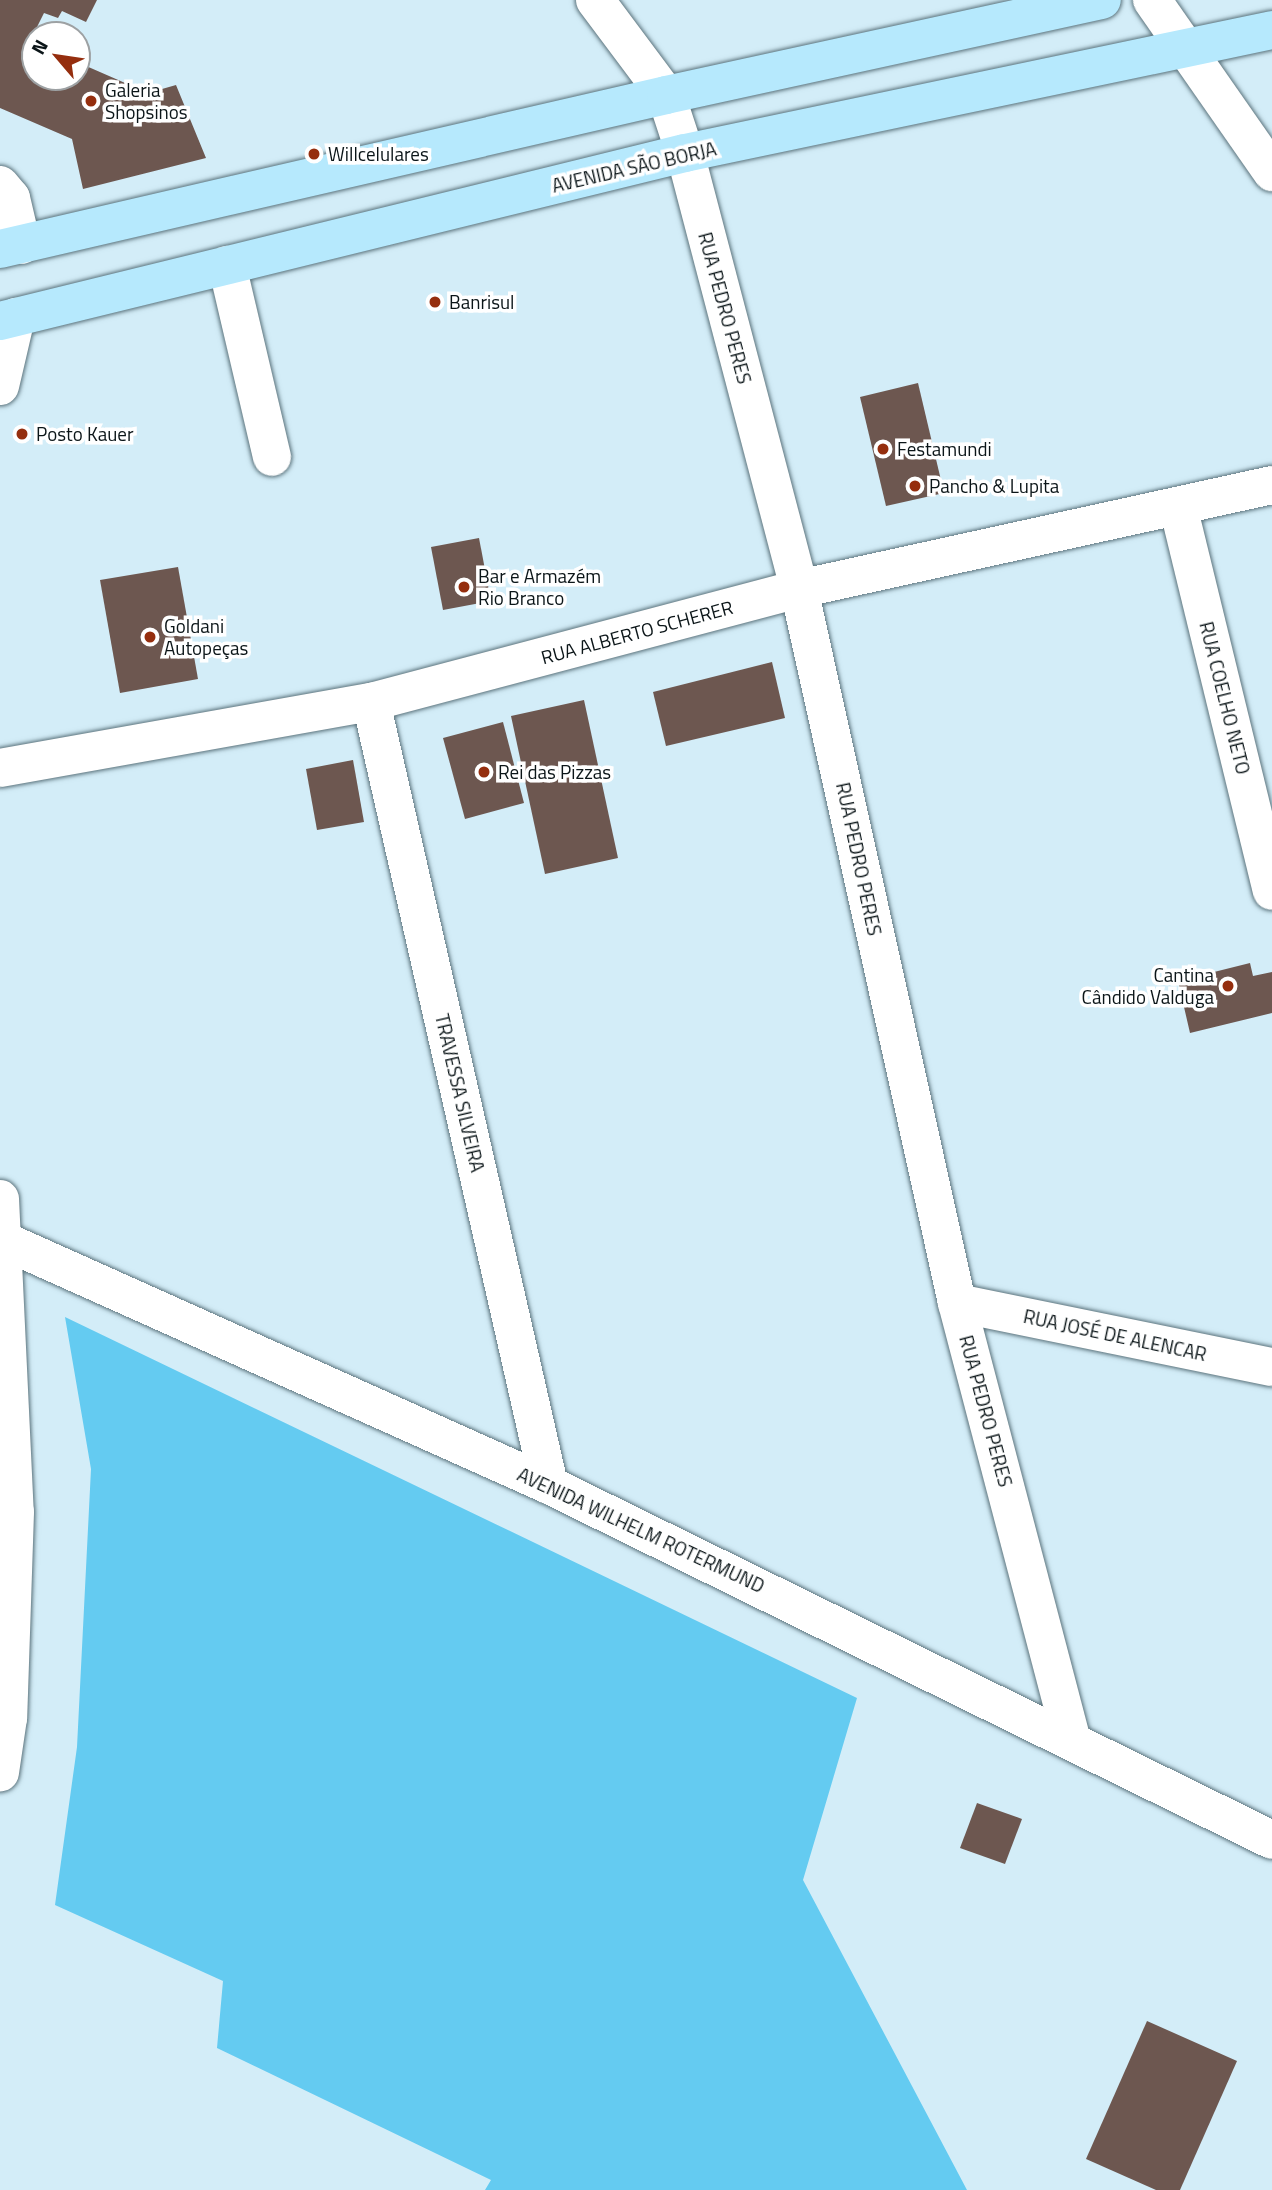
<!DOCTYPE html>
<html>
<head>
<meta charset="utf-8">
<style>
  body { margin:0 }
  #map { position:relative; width:1272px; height:2190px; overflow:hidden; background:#d3edf8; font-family:"Titillium Web",sans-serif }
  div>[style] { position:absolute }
  .green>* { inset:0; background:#64cbf1 }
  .building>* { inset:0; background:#6d5750 }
  .roads { filter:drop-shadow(0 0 2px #5c747d) drop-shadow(0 0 2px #5c747d) }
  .minor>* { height:38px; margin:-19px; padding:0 19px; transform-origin:19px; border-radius:19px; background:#fff }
  .major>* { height:38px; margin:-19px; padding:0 19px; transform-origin:19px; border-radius:19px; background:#b6e9fd }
  .dots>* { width:19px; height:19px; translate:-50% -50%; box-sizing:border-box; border:4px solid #fff; border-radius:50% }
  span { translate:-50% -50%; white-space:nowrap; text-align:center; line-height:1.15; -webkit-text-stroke:7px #fff; paint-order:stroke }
  .poi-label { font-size:19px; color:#0b1518 }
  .left { translate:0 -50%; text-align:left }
  .right { translate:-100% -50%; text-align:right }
  .street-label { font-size:19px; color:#0b1518 }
  .north { position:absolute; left:21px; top:21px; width:70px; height:70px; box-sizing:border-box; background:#fff; border:2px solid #9da1a3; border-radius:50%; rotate:299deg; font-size:19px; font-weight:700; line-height:28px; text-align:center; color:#0b1518 }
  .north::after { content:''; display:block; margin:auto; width:24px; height:32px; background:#952e0e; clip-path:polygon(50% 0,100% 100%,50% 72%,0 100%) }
</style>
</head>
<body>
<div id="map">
  <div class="green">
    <i style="clip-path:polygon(65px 1317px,857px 1698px,803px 1880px,967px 2190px,485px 2190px,491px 2180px,217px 2048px,223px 1981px,55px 1905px,77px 1747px,91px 1469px)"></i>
  </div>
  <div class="building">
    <i style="clip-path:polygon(0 0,97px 0,86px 22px,62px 11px,58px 18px,44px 13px,30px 41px,35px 43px,35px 77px,77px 77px,77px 62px,148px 93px,176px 85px,206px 158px,83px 189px,72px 139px,0 108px)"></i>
    <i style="clip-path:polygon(918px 383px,944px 493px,886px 506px,860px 397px)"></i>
    <i style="clip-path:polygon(479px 538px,491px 601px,443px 610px,431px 547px)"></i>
    <i style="clip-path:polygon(178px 567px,198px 679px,120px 693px,100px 580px)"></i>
    <i style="clip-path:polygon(772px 662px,785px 718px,666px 746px,653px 692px)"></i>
    <i style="clip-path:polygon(584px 700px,618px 858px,545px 874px,511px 716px)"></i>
    <i style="clip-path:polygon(503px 722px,524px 803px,465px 819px,443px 738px)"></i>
    <i style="clip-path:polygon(353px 760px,364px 822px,317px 830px,306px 769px)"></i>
    <i style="clip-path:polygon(1250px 963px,1253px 976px,1272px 972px,1272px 1013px,1190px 1033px,1178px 981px)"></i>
    <i style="clip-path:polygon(977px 1803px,1022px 1819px,1005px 1864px,960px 1848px)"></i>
    <i style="clip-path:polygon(1147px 2021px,1237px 2061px,1180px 2190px,1156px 2190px,1086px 2159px)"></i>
  </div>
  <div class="roads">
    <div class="minor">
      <i style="left:595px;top:0;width:119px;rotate:53.2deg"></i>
      <i style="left:666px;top:95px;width:61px;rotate:71.9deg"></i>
      <i style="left:685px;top:153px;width:451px;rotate:75.3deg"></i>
      <i style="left:799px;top:589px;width:731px;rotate:77.52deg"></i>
      <i style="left:957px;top:1303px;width:452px;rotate:75.3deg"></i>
      <i style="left:1152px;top:0;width:210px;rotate:55.1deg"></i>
      <i style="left:0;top:185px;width:17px;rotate:50deg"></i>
      <i style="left:11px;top:198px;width:48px;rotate:76.8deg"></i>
      <i style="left:227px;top:265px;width:197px;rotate:76.8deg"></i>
      <i style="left:0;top:386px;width:71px;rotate:-76.9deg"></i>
      <i style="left:1178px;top:506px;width:396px;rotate:76.3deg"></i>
      <i style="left:371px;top:702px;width:803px;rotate:77.19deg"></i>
      <i style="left:0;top:768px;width:377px;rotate:-10.1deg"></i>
      <i style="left:371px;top:702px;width:443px;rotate:-14.8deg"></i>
      <i style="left:799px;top:589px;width:484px;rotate:-12.4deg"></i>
      <i style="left:0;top:1199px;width:313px;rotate:87.3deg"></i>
      <i style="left:15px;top:1512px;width:206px;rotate:91.9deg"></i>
      <i style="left:8px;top:1718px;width:55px;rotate:98.4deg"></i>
      <i style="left:0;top:1239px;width:602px;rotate:24.14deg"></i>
      <i style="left:549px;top:1485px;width:805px;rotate:26.15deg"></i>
      <i style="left:957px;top:1303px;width:321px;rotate:11.5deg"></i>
    </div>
    <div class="major">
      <i style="left:0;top:249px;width:684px;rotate:-13.02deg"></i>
      <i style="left:666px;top:95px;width:446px;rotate:-12.3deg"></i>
      <i style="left:0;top:321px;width:705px;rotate:-13.78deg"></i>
      <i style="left:685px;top:153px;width:600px;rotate:-11.83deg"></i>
    </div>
  </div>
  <div class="dots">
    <i style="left:91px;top:101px;background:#952e0e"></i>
    <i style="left:314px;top:154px;background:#952e0e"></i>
    <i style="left:435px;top:302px;background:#952e0e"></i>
    <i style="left:22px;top:434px;background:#952e0e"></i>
    <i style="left:883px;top:449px;background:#952e0e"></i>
    <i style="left:915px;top:486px;background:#952e0e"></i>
    <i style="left:464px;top:587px;background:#952e0e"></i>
    <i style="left:150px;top:637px;background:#952e0e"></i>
    <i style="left:484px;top:772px;background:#952e0e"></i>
    <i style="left:1228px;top:986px;background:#952e0e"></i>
  </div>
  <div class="poi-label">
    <span class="left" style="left:105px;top:101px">Galeria<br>Shopsinos</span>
    <span class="left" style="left:328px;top:154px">Willcelulares</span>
    <span class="left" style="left:449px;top:302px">Banrisul</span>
    <span class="left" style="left:36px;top:434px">Posto Kauer</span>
    <span class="left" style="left:897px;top:449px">Festamundi</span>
    <span class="left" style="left:929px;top:486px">Pancho &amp; Lupita</span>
    <span class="left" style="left:478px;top:587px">Bar e Armazém<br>Rio Branco</span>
    <span class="left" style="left:164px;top:637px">Goldani<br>Autopeças</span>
    <span class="left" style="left:498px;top:772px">Rei das Pizzas</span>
    <span class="right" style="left:1214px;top:986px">Cantina<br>Cândido Valduga</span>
  </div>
  <div class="street-label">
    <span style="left:634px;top:167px;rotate:-13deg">AVENIDA SÃO BORJA</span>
    <span style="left:725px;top:308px;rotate:75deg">RUA PEDRO PERES</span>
    <span style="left:637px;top:632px;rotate:-15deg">RUA ALBERTO SCHERER</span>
    <span style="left:1225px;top:698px;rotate:76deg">RUA COELHO NETO</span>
    <span style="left:859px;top:859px;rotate:78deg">RUA PEDRO PERES</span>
    <span style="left:460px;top:1093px;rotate:77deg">TRAVESSA SILVEIRA</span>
    <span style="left:1115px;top:1335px;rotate:12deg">RUA JOSÉ DE ALENCAR</span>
    <span style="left:986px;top:1411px;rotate:75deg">RUA PEDRO PERES</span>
    <span style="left:641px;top:1530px;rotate:25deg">AVENIDA WILHELM ROTERMUND</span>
  </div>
  <div class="north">N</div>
</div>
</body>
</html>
